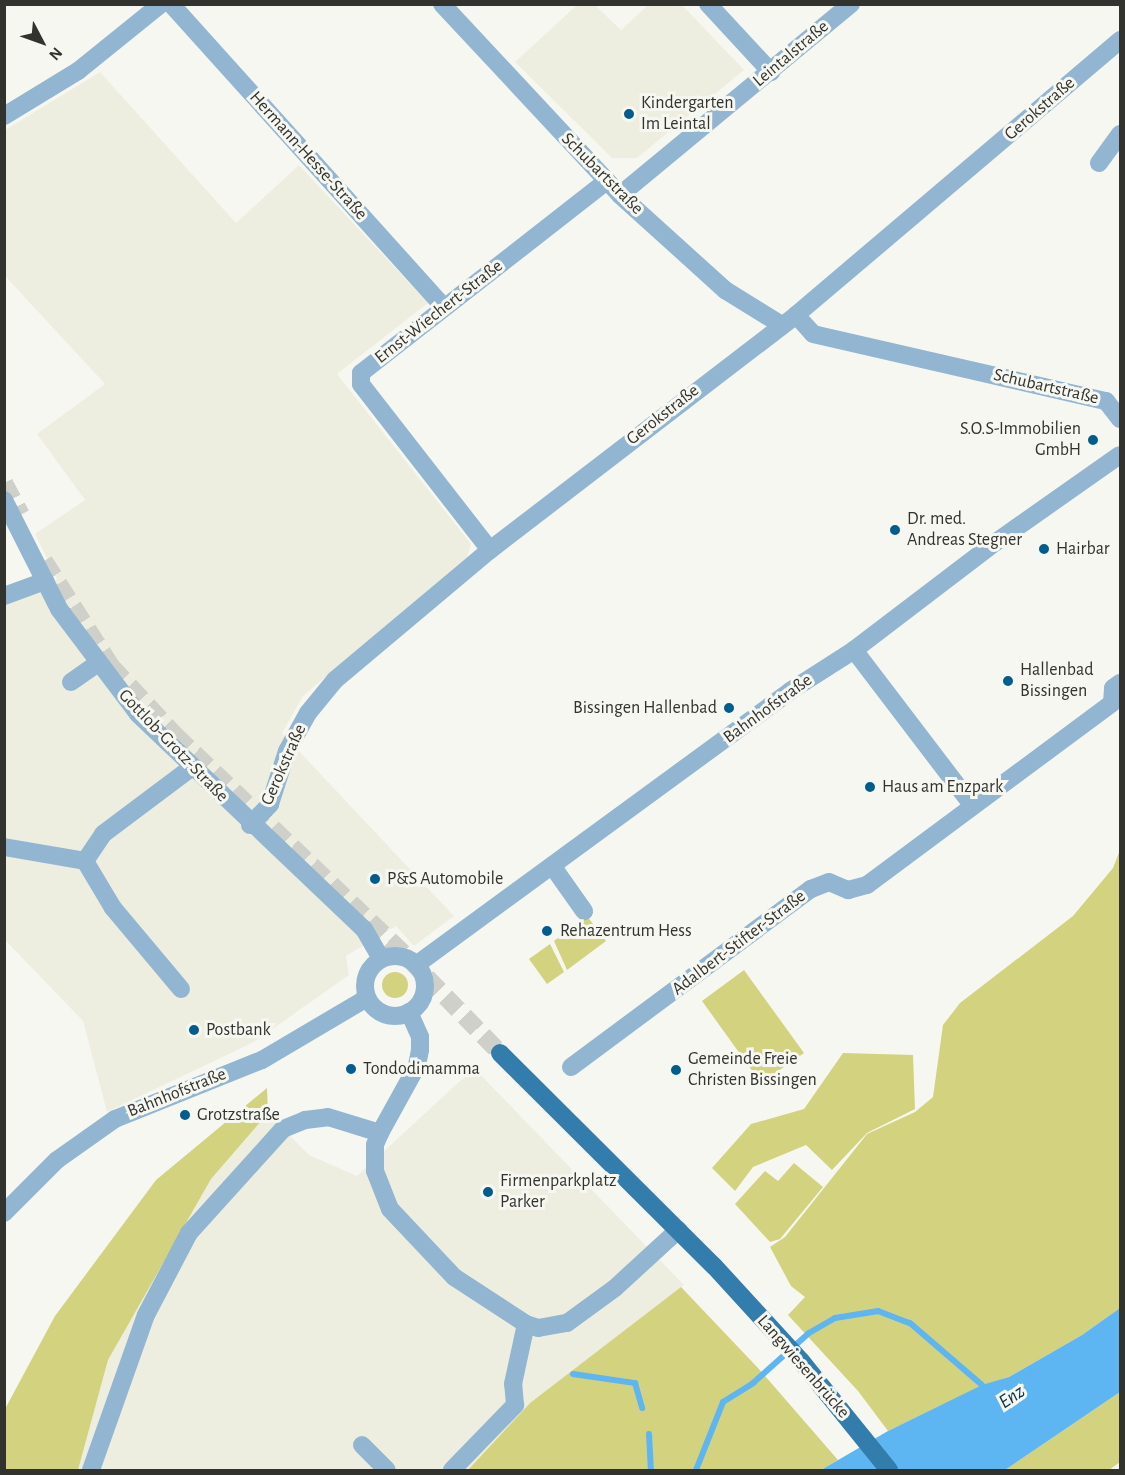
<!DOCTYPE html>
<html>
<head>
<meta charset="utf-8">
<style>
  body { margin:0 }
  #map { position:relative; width:1125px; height:1475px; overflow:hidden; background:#f7f7f1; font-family:"Alegreya Sans",sans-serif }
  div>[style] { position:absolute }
  .built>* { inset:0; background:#eeeee0 }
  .green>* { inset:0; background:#d3d27e }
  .round { border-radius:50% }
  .water>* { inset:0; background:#5db5f2 }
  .stream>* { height:6px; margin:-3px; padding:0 3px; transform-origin:3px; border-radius:3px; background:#5db5f2 }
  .major-tunnel>* { height:18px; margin-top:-9px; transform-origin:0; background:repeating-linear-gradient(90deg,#d0d0ca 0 18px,transparent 0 27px) }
  .minor>* { height:18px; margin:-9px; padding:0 9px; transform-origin:9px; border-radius:9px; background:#92b6d1 }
  .minor>.ring { margin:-9px; padding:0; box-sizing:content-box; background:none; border:18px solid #92b6d1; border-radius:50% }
  .major>* { height:18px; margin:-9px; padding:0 9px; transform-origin:9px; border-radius:9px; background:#337dad }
  .dots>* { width:16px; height:16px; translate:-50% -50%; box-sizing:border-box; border:3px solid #f7f7f1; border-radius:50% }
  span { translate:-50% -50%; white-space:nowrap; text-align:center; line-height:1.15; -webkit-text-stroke:6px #f7f7f1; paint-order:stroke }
  .street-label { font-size:18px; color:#32322f }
  .poi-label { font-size:18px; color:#32322f }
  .left { translate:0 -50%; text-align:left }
  .right { translate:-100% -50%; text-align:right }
  .water-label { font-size:20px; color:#072e46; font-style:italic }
  .frame { position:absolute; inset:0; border:6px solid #32322f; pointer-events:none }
  .north { position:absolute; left:12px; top:12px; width:60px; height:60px; -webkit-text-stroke:4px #f7f7f1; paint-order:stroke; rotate:131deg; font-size:16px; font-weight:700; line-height:24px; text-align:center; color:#32322f }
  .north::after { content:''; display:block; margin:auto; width:21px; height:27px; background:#32322f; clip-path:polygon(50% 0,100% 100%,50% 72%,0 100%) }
</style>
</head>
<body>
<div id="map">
  <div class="built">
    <i style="clip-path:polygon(681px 4px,744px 70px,637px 158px,612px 158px,515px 62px,577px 5px,595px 5px,621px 30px,648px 5px)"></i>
    <i style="clip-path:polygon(100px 72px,236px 223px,299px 165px,428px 303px,337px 374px,471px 544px,467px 557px,303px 696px,282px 733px,454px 916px,414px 946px,396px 926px,346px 956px,349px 975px,254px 1042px,107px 1112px,83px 1021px,4px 939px,5px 599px,57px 579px,35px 534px,85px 500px,37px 434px,105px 384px,5px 276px,5px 130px)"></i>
    <i style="clip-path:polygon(474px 1068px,684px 1285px,530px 1403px,468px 1470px,78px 1470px,108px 1360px,211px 1179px,268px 1113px,309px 1155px,357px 1176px)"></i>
  </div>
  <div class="green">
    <i style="clip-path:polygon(1120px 850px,1120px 1308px,1082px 1335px,1009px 1377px,979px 1387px,888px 1431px,858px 1391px,788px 1315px,805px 1297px,791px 1286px,770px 1247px,785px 1237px,867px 1134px,915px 1112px,933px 1097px,943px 1025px,960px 1003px,1073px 916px,1113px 868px)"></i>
    <i style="clip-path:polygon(587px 916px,606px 941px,567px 970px,554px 941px)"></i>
    <i style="clip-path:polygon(550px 944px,564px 972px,547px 984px,529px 959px)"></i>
    <i style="clip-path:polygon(744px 970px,804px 1053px,761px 1083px,702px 1001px)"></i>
    <i class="round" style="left:382px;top:972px;width:26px;height:26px"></i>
    <i style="clip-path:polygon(843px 1053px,913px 1055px,915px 1109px,867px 1133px,832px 1170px,806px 1145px,753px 1167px,735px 1191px,712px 1168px,751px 1124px,804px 1109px)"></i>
    <i style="clip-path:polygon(267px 1088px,268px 1113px,211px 1179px,108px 1360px,78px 1470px,5px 1470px,5px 1409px,55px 1316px,156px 1180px)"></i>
    <i style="clip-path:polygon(794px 1163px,823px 1187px,780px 1239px,770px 1242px,735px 1204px,765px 1171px,778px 1181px)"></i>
    <i style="clip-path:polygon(681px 1287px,758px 1368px,838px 1460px,821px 1470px,468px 1470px,530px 1403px)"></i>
    <i style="clip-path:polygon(1120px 1392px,1120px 1462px,1109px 1470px,1005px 1470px)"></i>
  </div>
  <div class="water">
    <i style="clip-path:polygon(1120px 1308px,1120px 1392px,1005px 1470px,821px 1470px,888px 1431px,982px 1385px,1009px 1377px,1082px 1335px)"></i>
  </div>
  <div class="stream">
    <i style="left:573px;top:1374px;width:63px;rotate:8.3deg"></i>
    <i style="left:635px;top:1383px;width:26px;rotate:74deg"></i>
    <i style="left:649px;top:1434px;width:36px;rotate:87deg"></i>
    <i style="left:696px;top:1470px;width:73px;rotate:-68.3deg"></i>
    <i style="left:723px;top:1402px;width:36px;rotate:-32deg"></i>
    <i style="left:753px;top:1383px;width:75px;rotate:-41.8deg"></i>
    <i style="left:809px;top:1333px;width:30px;rotate:-30deg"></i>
    <i style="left:835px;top:1318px;width:44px;rotate:-9.2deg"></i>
    <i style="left:878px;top:1311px;width:34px;rotate:21deg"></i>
    <i style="left:910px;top:1323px;width:95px;rotate:40.7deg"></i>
  </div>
  <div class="major-tunnel">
    <i style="left:4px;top:483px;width:36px;rotate:62deg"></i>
    <i style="left:44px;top:561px;width:125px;rotate:57.5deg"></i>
    <i style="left:111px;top:666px;width:94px;rotate:47.2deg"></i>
    <i style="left:175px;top:735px;width:323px;rotate:43.7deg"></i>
    <i style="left:408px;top:958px;width:132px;rotate:45.9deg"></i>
  </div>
  <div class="minor">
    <i style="left:171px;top:4px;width:408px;rotate:48deg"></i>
    <i style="left:442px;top:4px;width:261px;rotate:47deg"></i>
    <i style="left:620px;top:195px;width:142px;rotate:42.1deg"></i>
    <i style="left:725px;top:290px;width:65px;rotate:31.7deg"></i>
    <i style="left:708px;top:4px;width:93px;rotate:47.2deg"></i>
    <i style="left:4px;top:116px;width:87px;rotate:-31.3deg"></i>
    <i style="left:78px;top:71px;width:107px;rotate:-38.9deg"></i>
    <i style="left:1099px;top:163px;width:36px;rotate:-54deg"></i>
    <i style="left:620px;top:195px;width:300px;rotate:-39.6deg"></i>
    <i style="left:796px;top:315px;width:25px;rotate:48deg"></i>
    <i style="left:813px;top:334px;width:301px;rotate:12.9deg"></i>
    <i style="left:1106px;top:401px;width:23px;rotate:52deg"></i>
    <i style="left:4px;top:500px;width:122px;rotate:63.2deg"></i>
    <i style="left:59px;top:609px;width:131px;rotate:53deg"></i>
    <i style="left:138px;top:714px;width:312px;rotate:43.6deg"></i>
    <i style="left:364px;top:929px;width:34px;rotate:60deg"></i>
    <i style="left:490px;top:550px;width:210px;rotate:-127.9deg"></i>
    <i style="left:361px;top:384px;width:11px;rotate:-90deg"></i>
    <i style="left:361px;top:373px;width:312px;rotate:-38deg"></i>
    <i style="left:4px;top:596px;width:44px;rotate:-20.1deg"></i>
    <i style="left:854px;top:650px;width:195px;rotate:52.7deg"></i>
    <i style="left:71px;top:682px;width:32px;rotate:-35deg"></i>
    <i style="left:250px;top:825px;width:29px;rotate:-46deg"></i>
    <i style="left:270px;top:804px;width:56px;rotate:-72.2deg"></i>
    <i style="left:287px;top:751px;width:43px;rotate:-61.1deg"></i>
    <i style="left:308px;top:713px;width:43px;rotate:-50.7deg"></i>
    <i style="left:335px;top:680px;width:202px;rotate:-40deg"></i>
    <i style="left:490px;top:550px;width:386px;rotate:-37.5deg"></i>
    <i style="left:796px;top:315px;width:425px;rotate:-40.3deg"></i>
    <i style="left:4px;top:847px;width:82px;rotate:9.8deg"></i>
    <i style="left:553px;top:867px;width:54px;rotate:54.8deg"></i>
    <i class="ring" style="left:365px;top:956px;width:42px;height:42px"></i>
    <i style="left:416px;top:965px;width:464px;rotate:-36.2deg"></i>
    <i style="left:790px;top:691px;width:76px;rotate:-32.6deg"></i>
    <i style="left:854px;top:650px;width:178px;rotate:-37.3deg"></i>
    <i style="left:996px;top:542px;width:151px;rotate:-35.1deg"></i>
    <i style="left:181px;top:989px;width:106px;rotate:-130deg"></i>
    <i style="left:113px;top:908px;width:55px;rotate:-120.8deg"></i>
    <i style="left:85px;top:861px;width:32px;rotate:-56deg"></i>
    <i style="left:103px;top:834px;width:110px;rotate:-36.9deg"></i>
    <i style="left:409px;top:1012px;width:27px;rotate:66deg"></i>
    <i style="left:420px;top:1037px;width:13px;rotate:90deg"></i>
    <i style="left:420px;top:1050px;width:16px;rotate:101deg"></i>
    <i style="left:417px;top:1066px;width:77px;rotate:118.9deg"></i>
    <i style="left:380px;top:1133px;width:13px;rotate:113deg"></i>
    <i style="left:375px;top:1145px;width:26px;rotate:90deg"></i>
    <i style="left:375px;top:1171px;width:41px;rotate:68.5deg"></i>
    <i style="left:390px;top:1209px;width:93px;rotate:46.7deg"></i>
    <i style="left:454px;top:1277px;width:86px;rotate:33.1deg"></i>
    <i style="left:526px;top:1324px;width:13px;rotate:18deg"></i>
    <i style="left:538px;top:1328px;width:29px;rotate:-10deg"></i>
    <i style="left:567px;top:1323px;width:59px;rotate:-36.1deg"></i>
    <i style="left:615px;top:1288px;width:86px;rotate:-42.6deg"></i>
    <i style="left:571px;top:1067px;width:299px;rotate:-36.6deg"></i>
    <i style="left:811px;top:889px;width:19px;rotate:-21deg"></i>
    <i style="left:829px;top:882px;width:21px;rotate:23deg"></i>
    <i style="left:848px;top:890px;width:20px;rotate:-15deg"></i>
    <i style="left:867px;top:885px;width:305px;rotate:-36.6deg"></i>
    <i style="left:1112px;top:703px;width:15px;rotate:-86deg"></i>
    <i style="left:1113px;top:688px;width:9px;rotate:-36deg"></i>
    <i style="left:4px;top:1213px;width:75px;rotate:-45deg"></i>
    <i style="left:57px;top:1160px;width:71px;rotate:-35.3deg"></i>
    <i style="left:115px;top:1119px;width:158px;rotate:-21.9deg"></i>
    <i style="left:262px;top:1060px;width:122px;rotate:-30.6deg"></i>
    <i style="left:362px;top:1445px;width:35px;rotate:45deg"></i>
    <i style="left:91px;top:1470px;width:164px;rotate:-70.5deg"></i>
    <i style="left:146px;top:1315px;width:93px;rotate:-62.3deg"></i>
    <i style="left:189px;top:1233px;width:140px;rotate:-47.9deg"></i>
    <i style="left:283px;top:1129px;width:24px;rotate:-22deg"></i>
    <i style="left:305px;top:1120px;width:23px;rotate:-7deg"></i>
    <i style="left:328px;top:1117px;width:54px;rotate:17.1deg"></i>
    <i style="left:452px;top:1470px;width:91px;rotate:-45.9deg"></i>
    <i style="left:515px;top:1405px;width:21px;rotate:-95deg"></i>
    <i style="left:513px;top:1384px;width:61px;rotate:-77.8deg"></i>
  </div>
  <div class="major">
    <i style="left:500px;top:1053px;width:302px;rotate:44.9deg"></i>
    <i style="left:714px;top:1266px;width:129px;rotate:47.5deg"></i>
    <i style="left:801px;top:1361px;width:140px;rotate:51.1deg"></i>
  </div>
  <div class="dots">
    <i style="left:629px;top:114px;background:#005d8d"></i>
    <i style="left:1093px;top:440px;background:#005d8d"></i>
    <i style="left:895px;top:530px;background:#005d8d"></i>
    <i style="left:1044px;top:549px;background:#005d8d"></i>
    <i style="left:1008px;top:681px;background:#005d8d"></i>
    <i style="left:729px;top:708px;background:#005d8d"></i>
    <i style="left:870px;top:787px;background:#005d8d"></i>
    <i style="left:375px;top:879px;background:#005d8d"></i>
    <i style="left:547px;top:931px;background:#005d8d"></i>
    <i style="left:194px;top:1030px;background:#005d8d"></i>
    <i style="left:351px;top:1069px;background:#005d8d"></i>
    <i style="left:676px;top:1070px;background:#005d8d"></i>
    <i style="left:185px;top:1115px;background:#005d8d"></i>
    <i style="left:488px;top:1192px;background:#005d8d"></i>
  </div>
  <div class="street-label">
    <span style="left:791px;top:54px;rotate:-40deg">Leintalstraße</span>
    <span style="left:1040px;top:109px;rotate:-41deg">Gerokstraße</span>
    <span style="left:308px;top:156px;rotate:48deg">Hermann-Hesse-Straße</span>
    <span style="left:602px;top:174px;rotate:45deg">Schubartstraße</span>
    <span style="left:439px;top:312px;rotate:-38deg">Ernst-Wiechert-Straße</span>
    <span style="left:1046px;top:387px;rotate:13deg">Schubartstraße</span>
    <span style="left:663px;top:415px;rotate:-38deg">Gerokstraße</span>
    <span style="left:768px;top:709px;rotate:-36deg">Bahnhofstraße</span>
    <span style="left:173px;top:746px;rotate:46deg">Gottlob-Grotz-Straße</span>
    <span style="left:284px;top:765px;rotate:-66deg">Gerokstraße</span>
    <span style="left:739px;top:943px;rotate:-37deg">Adalbert-Stifter-Straße</span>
    <span style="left:177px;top:1093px;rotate:-22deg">Bahnhofstraße</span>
    <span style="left:803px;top:1367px;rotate:49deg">Langwiesenbrücke</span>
  </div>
  <div class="poi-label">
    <span class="left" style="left:641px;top:114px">Kindergarten<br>Im Leintal</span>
    <span class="right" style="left:1081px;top:440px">S.O.S-Immobilien<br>GmbH</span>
    <span class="left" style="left:907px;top:530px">Dr. med.<br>Andreas Stegner</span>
    <span class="left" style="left:1056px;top:549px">Hairbar</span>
    <span class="left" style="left:1020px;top:681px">Hallenbad<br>Bissingen</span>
    <span class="right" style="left:717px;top:708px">Bissingen Hallenbad</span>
    <span class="left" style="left:882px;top:787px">Haus am Enzpark</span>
    <span class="left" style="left:387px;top:879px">P&amp;S Automobile</span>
    <span class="left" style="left:560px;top:931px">Rehazentrum Hess</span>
    <span class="left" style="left:206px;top:1030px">Postbank</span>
    <span class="left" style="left:688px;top:1070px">Gemeinde Freie<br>Christen Bissingen</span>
    <span class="left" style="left:363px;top:1069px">Tondodimamma</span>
    <span class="left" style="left:197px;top:1115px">Grotzstraße</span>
    <span class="left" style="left:500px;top:1192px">Firmenparkplatz<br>Parker</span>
  </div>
  <div class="water-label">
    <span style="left:1012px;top:1397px;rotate:-34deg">Enz</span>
  </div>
  <div class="frame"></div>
  <div class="north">N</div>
</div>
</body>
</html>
